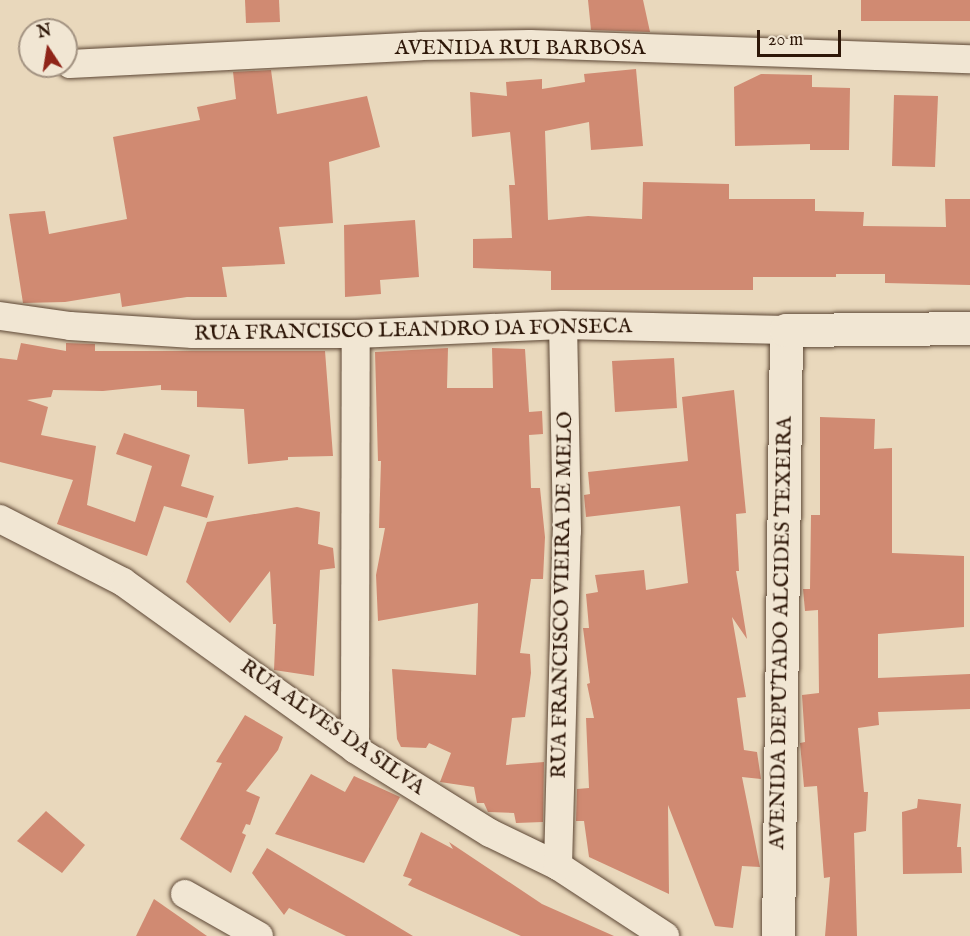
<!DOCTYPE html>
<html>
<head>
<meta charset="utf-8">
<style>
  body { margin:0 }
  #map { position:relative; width:970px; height:936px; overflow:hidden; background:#e9d8bc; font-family:"IM FELL English",serif }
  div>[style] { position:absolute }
  .building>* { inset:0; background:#d08a72 }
  .roads { filter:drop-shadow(0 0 2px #5d4735) drop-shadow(0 0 2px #5d4735) }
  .minor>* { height:28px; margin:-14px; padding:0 14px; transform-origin:14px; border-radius:14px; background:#f1e6d3 }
  .secondary>* { height:33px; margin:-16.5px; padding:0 16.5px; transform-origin:16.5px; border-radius:16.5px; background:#f1e6d3 }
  span { translate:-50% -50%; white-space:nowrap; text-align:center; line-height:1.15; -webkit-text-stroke:5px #f1e6d3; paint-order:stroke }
  .street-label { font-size:21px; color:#2e1708 }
  .north { position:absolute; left:18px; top:18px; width:60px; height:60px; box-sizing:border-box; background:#f1e6d3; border:2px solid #a39382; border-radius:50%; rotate:348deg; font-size:16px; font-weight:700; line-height:24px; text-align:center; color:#2e1708 }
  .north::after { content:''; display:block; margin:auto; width:21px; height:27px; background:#8f2418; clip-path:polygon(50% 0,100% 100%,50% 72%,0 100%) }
  .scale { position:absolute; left:757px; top:30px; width:84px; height:27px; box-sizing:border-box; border:3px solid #2e1708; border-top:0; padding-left:8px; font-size:18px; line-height:21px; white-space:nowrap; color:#2e1708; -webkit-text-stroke:4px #f1e6d3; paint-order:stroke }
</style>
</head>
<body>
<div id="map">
  <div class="building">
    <i style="clip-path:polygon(245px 0,279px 0,280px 22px,246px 23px)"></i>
    <i style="clip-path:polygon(588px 0,643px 0,650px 32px,591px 30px)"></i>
    <i style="clip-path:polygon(861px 0,970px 0,970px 21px,861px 21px)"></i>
    <i style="clip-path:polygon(636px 69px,643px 146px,591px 150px,589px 122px,545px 131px,548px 220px,588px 216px,642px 219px,643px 182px,729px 184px,729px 199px,815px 199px,815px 211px,864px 212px,863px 226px,946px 227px,945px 199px,970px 199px,970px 285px,885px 283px,885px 274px,836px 274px,836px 277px,753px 277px,753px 290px,551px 290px,551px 271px,473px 268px,473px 239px,512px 238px,509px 185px,515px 185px,510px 132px,472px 137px,470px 92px,507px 96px,506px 82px,542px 79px,542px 89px,585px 82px,584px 74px)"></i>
    <i style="clip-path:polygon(271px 70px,277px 114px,367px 96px,380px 147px,329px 162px,333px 223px,279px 227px,285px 264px,222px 267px,227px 297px,187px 297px,122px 307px,120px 293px,65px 302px,23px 303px,9px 214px,45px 211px,49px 234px,127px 219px,113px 137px,200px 120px,197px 107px,236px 99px,233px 72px)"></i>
    <i style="clip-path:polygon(761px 74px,812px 75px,812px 87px,850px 88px,849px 150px,810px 150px,810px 144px,735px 146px,734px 87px)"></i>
    <i style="clip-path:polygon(894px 95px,938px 96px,935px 167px,892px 166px)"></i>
    <i style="clip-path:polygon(415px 220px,419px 277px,380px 280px,381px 294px,345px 297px,344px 225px)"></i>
    <i style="clip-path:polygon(21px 343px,66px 351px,66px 343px,95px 344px,95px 351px,325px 351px,333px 456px,288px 457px,288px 460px,248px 464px,244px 409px,197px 407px,197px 391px,161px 390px,161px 385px,103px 391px,53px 390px,51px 397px,27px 400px,48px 407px,41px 435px,96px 446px,87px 505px,135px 522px,152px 466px,116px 454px,124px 433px,190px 455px,181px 486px,214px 496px,207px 518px,164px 506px,147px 556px,57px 524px,73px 480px,0 462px,0 358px,17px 360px)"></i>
    <i style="clip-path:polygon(448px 348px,447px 388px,493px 388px,492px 348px,525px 349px,529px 412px,542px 411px,543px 434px,529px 435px,531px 488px,540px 488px,545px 537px,543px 579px,531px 579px,520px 653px,530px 654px,531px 673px,525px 717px,512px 718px,506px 765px,544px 762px,543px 822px,516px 823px,514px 813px,488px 812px,484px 803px,477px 803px,474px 787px,440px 782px,451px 753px,429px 743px,426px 748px,401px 747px,397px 739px,392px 669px,476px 675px,478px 603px,378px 621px,376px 575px,385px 528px,379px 528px,381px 461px,378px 461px,375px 352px)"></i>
    <i style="clip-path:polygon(674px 358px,677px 408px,615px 412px,612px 361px)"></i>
    <i style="clip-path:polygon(734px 390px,746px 513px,736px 514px,739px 571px,736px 571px,747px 639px,732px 617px,746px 697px,737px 698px,744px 750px,757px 752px,761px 779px,742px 777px,760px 867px,742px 866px,733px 928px,715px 926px,668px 805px,669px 894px,589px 857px,584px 821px,576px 821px,577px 789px,589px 788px,586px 718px,594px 718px,587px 684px,590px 683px,583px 628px,589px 628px,586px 594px,598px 592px,595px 575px,644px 570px,646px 590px,688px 583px,680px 506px,586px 517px,584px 495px,590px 494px,588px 472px,688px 461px,682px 397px)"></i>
    <i style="clip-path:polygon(820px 417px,875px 419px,874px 449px,892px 448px,892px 553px,964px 556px,964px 627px,878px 634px,878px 678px,970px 674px,970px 709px,878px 712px,879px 725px,858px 728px,864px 792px,868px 792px,866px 831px,854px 833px,857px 936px,825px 936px,830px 877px,824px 878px,817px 786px,804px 787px,800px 743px,805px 742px,802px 695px,819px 693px,818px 610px,805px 611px,803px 589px,810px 589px,811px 515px,820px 515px)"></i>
    <i style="clip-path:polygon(297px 507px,320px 512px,318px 544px,333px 548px,335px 568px,320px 570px,314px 676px,274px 670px,276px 624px,273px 624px,270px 571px,230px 623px,186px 582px,207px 522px)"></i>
    <i style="clip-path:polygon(245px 715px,283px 737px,278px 750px,246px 791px,260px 797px,250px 825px,246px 824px,242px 833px,246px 835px,231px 873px,180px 839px,222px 763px,216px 762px)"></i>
    <i style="clip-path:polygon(311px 774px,345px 792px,354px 776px,400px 797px,364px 863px,275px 834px)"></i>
    <i style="clip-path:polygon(918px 799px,961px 804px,957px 847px,961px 847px,962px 873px,903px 874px,902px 812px,917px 808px)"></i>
    <i style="clip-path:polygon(46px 811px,85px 845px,62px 873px,17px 841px)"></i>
    <i style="clip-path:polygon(421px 832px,453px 849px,449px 842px,542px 904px,614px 936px,521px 936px,408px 885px,412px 879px,403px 876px)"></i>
    <i style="clip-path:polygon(267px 848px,363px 906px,413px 936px,346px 936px,289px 908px,284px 915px,252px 873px)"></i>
    <i style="clip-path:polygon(154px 899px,207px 936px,136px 936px)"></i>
  </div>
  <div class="roads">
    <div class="minor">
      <i style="left:70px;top:64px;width:351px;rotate:-2.9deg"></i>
      <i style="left:421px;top:46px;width:109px;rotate:-1.1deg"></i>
      <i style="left:530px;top:44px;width:440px;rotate:2deg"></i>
      <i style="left:0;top:316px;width:71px;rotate:8.1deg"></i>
      <i style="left:70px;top:326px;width:123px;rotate:3.7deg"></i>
      <i style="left:193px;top:334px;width:163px"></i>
      <i style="left:356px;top:334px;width:207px;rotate:-2.5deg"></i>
      <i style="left:563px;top:325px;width:223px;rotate:1.3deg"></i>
      <i style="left:0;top:519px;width:138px;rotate:27.1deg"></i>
      <i style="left:123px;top:582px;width:286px;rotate:35.7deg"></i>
      <i style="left:355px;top:749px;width:159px;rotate:31.9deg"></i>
      <i style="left:490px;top:833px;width:76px;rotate:25.9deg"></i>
      <i style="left:558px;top:866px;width:128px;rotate:33.2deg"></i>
      <i style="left:355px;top:749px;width:415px;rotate:-89.9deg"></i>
      <i style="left:558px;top:866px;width:335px;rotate:-88.5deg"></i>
      <i style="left:567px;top:531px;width:206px;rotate:-91.1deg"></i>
      <i style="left:185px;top:894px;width:85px;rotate:29.6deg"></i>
    </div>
    <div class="secondary">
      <i style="left:778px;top:936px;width:606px;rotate:-89.24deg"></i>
      <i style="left:786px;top:330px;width:184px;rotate:-0.6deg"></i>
    </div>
  </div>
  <div class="street-label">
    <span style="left:520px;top:49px">AVENIDA RUI BARBOSA</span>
    <span style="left:413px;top:331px;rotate:-1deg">RUA FRANCISCO LEANDRO DA FONSECA</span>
    <span style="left:563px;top:595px;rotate:-89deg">RUA FRANCISCO VIEIRA DE MELO</span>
    <span style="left:782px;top:633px;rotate:-89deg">AVENIDA DEPUTADO ALCIDES TEXEIRA</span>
    <span style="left:332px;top:728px;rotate:35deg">RUA ALVES DA SILVA</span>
  </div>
  <div class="north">N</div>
  <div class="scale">20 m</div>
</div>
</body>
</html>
